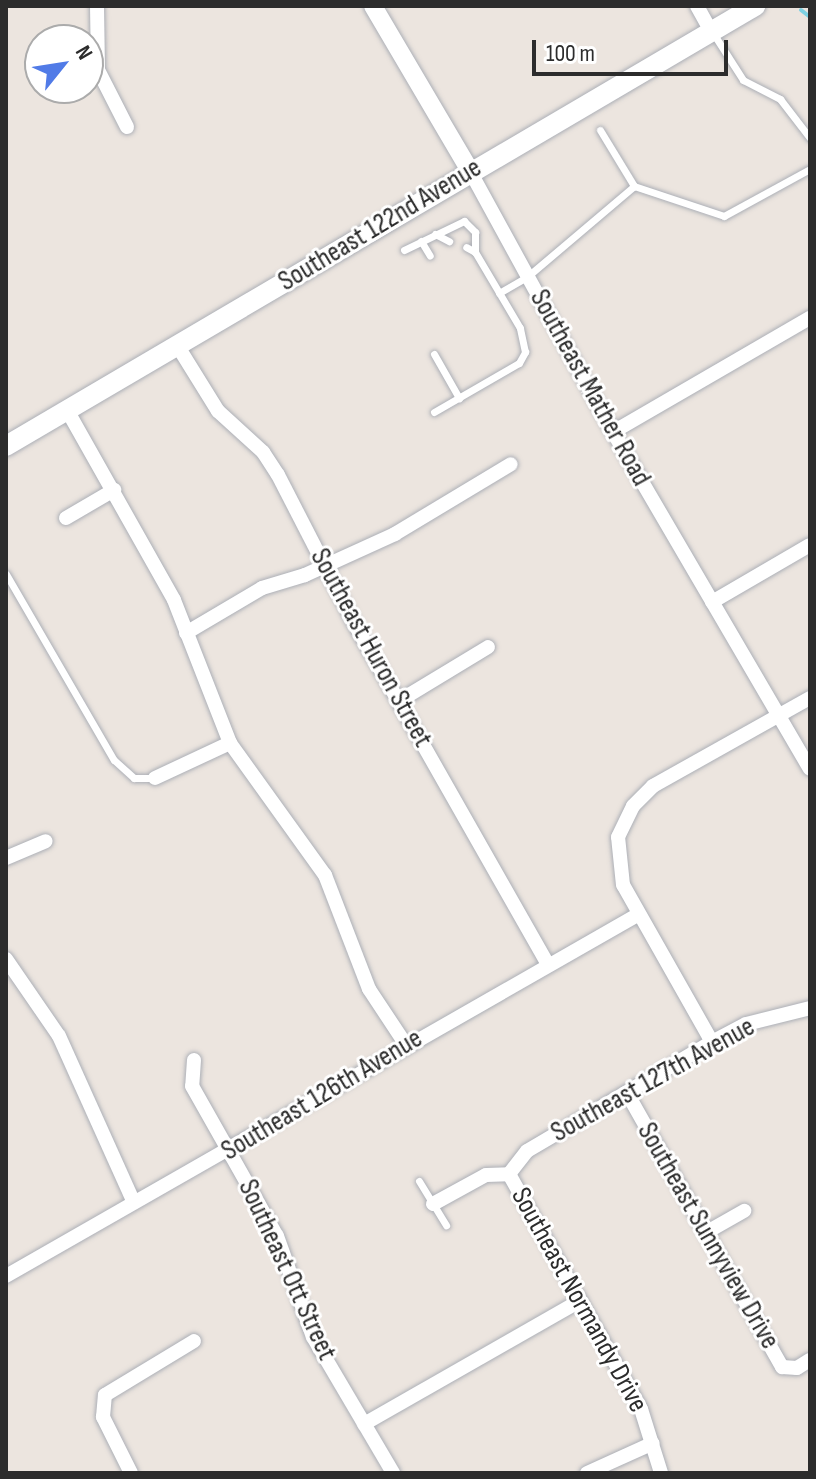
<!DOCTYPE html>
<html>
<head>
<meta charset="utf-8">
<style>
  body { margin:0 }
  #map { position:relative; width:816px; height:1479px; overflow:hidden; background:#ece5df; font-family:"Sofia Sans Condensed",sans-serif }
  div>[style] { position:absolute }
  .stream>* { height:4px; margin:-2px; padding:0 2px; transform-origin:2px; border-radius:2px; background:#7ed1e2 }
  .roads { filter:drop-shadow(0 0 2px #acafb6) drop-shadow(0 0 2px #acafb6) }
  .service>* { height:7px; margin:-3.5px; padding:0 3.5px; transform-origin:3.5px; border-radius:3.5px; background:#fff }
  .minor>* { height:14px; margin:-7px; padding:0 7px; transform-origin:7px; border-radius:7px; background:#fff }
  .tertiary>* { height:18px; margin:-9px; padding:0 9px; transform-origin:9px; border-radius:9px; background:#fff }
  .secondary>* { height:20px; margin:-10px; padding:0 10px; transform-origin:10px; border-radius:10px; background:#fff }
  span { translate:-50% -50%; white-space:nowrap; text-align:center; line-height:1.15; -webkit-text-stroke:6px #fff; paint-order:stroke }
  .street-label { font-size:28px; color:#2c2c2c }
  .frame { position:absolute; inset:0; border:8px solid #2c2c2c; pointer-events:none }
  .north { position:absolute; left:24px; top:24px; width:80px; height:80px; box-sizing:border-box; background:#fff; border:2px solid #ababab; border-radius:50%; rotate:60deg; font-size:22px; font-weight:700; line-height:32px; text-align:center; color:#2c2c2c }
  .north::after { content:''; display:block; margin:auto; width:28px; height:36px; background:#517be7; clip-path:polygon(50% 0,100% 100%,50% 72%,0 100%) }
  .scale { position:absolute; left:532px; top:40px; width:196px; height:36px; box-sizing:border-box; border:4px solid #2c2c2c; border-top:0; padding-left:10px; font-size:24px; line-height:28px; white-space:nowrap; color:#2c2c2c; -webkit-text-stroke:6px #fff; paint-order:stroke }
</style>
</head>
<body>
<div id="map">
  <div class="stream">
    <i style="left:801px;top:10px;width:11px;rotate:38deg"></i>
  </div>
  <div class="roads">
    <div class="service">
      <i style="left:713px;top:33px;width:56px;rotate:57.4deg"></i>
      <i style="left:743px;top:80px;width:42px;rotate:27.2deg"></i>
      <i style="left:780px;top:99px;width:49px;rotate:52.4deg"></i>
      <i style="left:600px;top:130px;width:66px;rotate:58.7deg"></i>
      <i style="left:435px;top:234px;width:16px;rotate:27deg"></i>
      <i style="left:421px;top:241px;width:17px;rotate:59deg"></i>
      <i style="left:404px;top:250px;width:67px;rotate:-25.8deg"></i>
      <i style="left:464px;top:221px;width:16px;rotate:45deg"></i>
      <i style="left:475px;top:232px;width:20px;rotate:90deg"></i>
      <i style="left:499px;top:293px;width:34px;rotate:-30deg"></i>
      <i style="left:528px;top:276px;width:139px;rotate:-40.3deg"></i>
      <i style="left:634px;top:186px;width:95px;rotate:18.4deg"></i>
      <i style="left:724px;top:216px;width:98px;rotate:-28.7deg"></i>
      <i style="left:434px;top:354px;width:51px;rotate:60.4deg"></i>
      <i style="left:434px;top:412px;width:98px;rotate:-30deg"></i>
      <i style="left:519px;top:363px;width:13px;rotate:-61deg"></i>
      <i style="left:525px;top:352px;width:25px;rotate:-102deg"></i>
      <i style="left:520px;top:328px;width:88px;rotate:-120.6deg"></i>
      <i style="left:475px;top:252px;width:10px;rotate:-151deg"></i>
      <i style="left:6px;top:574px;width:215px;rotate:59.9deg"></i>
      <i style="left:114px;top:760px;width:27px;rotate:42deg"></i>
      <i style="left:134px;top:778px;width:21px"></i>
      <i style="left:419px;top:1181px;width:52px;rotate:58.5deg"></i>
    </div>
    <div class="minor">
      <i style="left:97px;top:6px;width:64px;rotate:89.1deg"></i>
      <i style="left:98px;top:70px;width:64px;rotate:63deg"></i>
      <i style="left:697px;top:6px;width:29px;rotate:61deg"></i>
      <i style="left:470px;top:171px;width:298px;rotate:61.3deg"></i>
      <i style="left:613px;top:432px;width:390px;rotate:59.7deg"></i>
      <i style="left:177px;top:345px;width:78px;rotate:58.2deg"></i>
      <i style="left:218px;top:411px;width:61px;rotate:42.3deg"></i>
      <i style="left:263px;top:452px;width:27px;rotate:57deg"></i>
      <i style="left:278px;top:475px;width:166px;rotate:62.8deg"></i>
      <i style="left:354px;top:623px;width:392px;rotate:60.4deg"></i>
      <i style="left:67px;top:410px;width:218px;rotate:60.6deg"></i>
      <i style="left:174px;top:600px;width:154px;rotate:68.6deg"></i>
      <i style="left:230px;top:743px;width:163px;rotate:54.3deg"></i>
      <i style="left:325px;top:875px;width:122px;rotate:68.9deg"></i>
      <i style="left:369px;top:989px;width:67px;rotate:56.5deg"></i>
      <i style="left:613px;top:432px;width:228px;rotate:-30.1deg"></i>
      <i style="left:66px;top:518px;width:56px;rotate:-30.3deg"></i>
      <i style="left:712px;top:602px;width:113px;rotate:-30.2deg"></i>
      <i style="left:186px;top:633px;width:88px;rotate:-30.6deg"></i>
      <i style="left:262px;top:588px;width:45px;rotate:-16.8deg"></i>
      <i style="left:305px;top:575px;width:99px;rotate:-24.5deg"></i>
      <i style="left:395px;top:534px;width:135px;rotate:-31.1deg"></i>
      <i style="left:399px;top:701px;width:104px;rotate:-31.2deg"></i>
      <i style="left:155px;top:778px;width:83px;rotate:-25deg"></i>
      <i style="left:6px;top:858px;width:43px;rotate:-23deg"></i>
      <i style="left:6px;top:959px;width:93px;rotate:55.5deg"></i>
      <i style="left:59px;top:1036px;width:181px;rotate:65.8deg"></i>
      <i style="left:712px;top:1042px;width:180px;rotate:-119.5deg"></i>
      <i style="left:623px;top:885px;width:48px;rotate:-95.9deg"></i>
      <i style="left:618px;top:837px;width:34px;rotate:-64deg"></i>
      <i style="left:633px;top:806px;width:28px;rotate:-45deg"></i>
      <i style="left:653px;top:786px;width:180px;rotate:-29.3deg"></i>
      <i style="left:194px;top:1060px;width:26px;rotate:94deg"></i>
      <i style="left:192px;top:1086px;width:172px;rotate:60.5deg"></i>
      <i style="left:277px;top:1236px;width:107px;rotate:70.4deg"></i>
      <i style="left:313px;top:1337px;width:158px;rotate:59.5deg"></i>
      <i style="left:627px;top:1093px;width:315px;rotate:60.5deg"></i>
      <i style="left:782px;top:1367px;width:15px;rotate:4deg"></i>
      <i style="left:797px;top:1368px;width:15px;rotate:-32deg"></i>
      <i style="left:509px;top:1174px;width:29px;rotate:-52deg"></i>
      <i style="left:527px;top:1151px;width:215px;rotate:-30.5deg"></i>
      <i style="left:712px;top:1042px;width:38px;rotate:-28deg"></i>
      <i style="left:746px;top:1024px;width:66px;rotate:-14deg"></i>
      <i style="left:509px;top:1174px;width:270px;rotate:60.7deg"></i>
      <i style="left:641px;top:1409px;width:67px;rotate:72.6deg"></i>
      <i style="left:433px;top:1204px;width:60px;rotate:-28.7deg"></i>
      <i style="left:486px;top:1175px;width:23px;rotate:-2deg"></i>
      <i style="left:707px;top:1232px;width:43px;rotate:-29.6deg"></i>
      <i style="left:6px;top:1276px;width:729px;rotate:-29.76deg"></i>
      <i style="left:364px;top:1424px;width:249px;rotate:-29.7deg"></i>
      <i style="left:131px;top:1473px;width:63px;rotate:-116.6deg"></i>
      <i style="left:103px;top:1417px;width:22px;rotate:-85deg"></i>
      <i style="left:105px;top:1395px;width:104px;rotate:-31.2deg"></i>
      <i style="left:587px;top:1473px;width:72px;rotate:-24.4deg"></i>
    </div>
    <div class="tertiary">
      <i style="left:373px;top:6px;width:191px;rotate:59.5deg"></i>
    </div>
    <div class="secondary">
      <i style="left:6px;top:446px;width:869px;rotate:-30.43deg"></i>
    </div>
  </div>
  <div class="street-label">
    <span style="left:380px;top:225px;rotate:-31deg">Southeast 122nd Avenue</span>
    <span style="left:590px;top:388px;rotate:61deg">Southeast Mather Road</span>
    <span style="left:371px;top:648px;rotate:61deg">Southeast Huron Street</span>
    <span style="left:653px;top:1080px;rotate:-29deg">Southeast 127th Avenue</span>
    <span style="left:322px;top:1095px;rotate:-31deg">Southeast 126th Avenue</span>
    <span style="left:708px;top:1236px;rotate:60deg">Southeast Sunnyview Drive</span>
    <span style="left:287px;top:1270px;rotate:65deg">Southeast Ott Street</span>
    <span style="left:579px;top:1300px;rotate:61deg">Southeast Normandy Drive</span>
  </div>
  <div class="frame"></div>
  <div class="north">N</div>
  <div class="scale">100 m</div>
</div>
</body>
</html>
